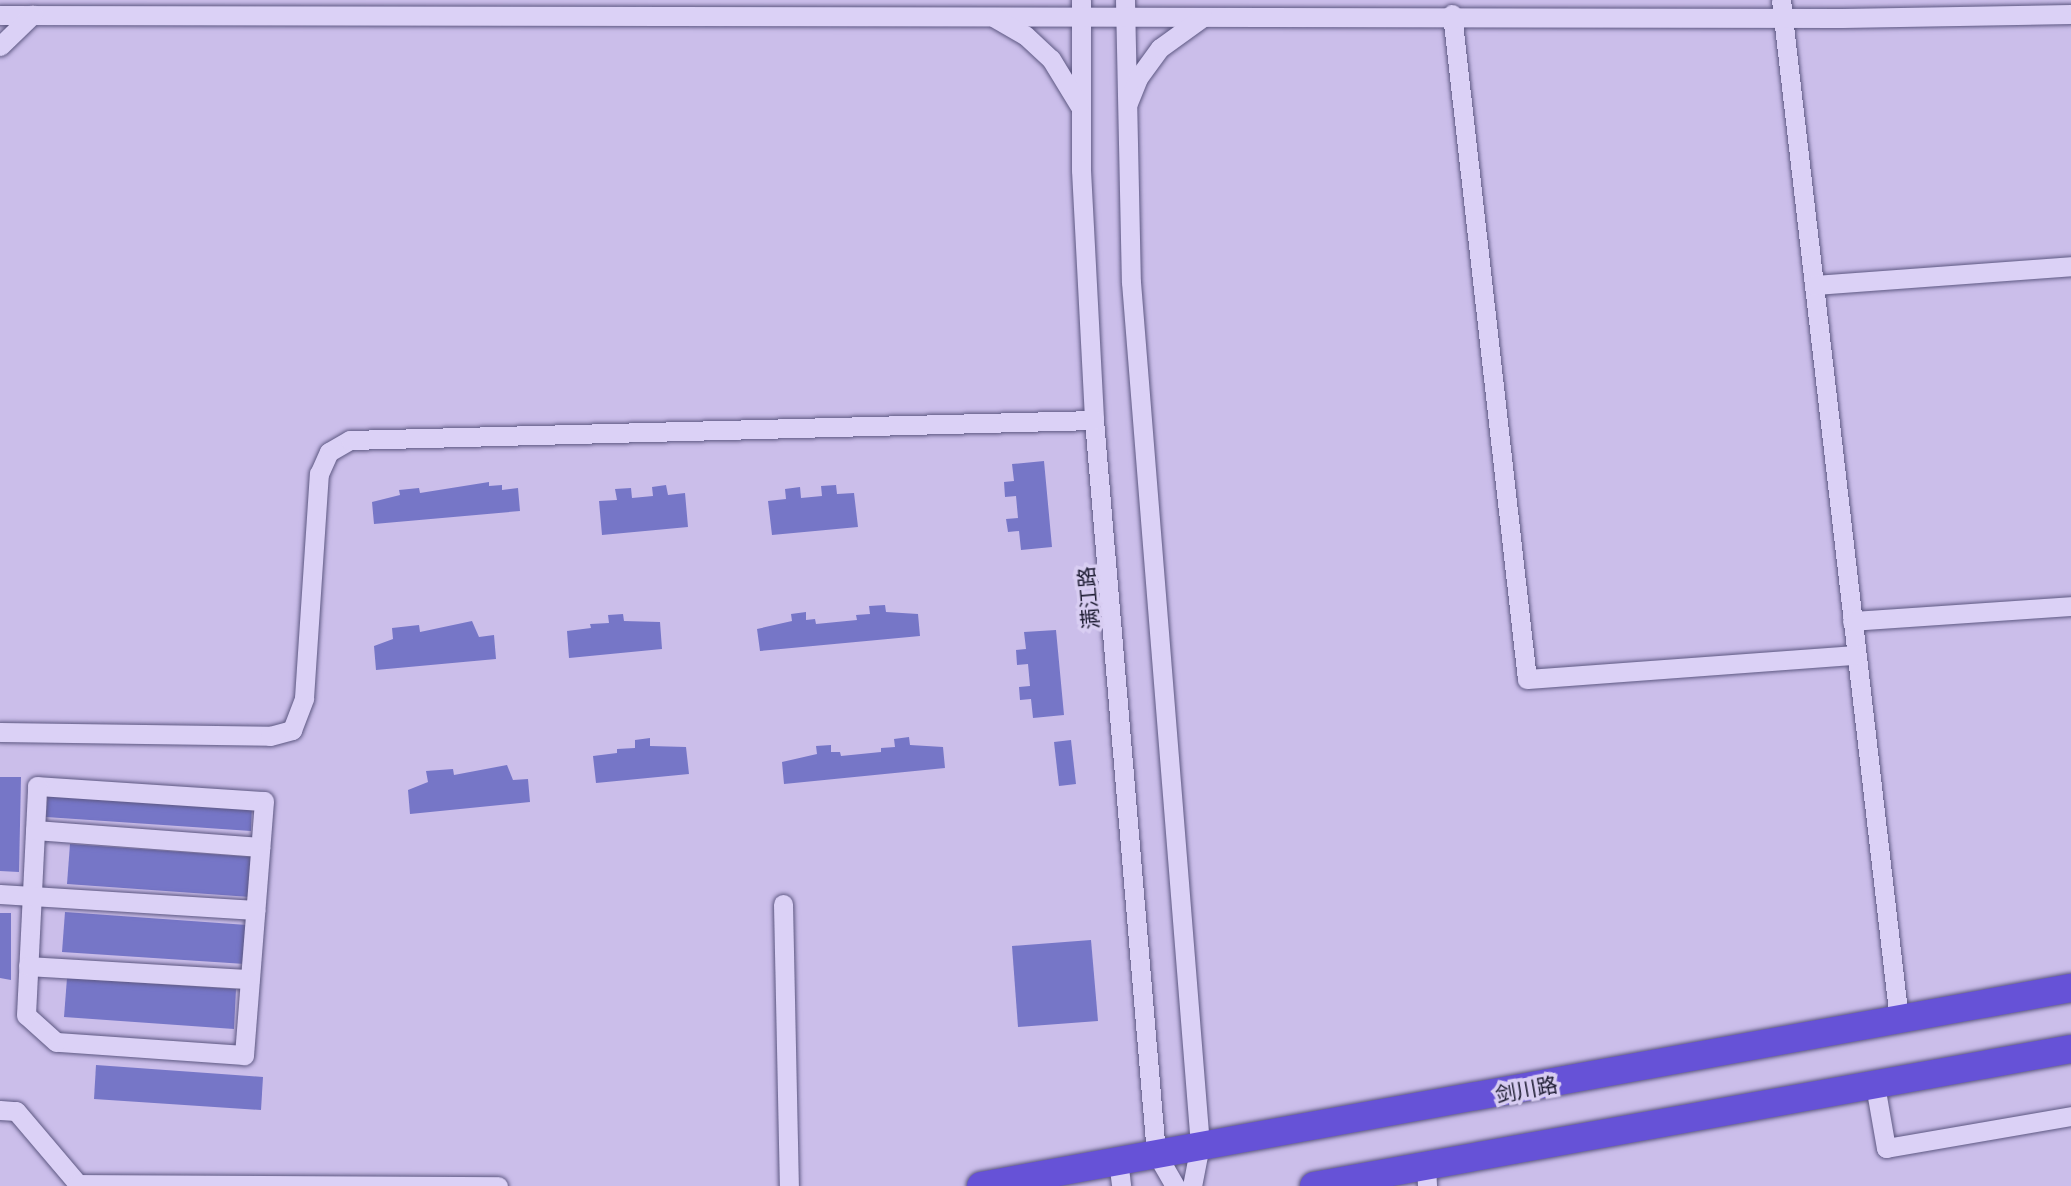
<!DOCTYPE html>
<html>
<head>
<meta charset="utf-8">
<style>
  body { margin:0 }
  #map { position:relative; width:2071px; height:1186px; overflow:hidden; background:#cbbeea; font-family:Literata,"Noto Sans SC",serif }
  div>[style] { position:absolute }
  .building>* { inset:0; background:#7676c7 }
  .roads { filter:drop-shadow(0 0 2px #5d5882) drop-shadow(0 0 2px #5d5882) }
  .minor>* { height:19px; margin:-9.5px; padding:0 9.5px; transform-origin:9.5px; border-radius:9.5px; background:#dbd1f6 }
  .highway>* { height:28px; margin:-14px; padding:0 14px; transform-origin:14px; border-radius:14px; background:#6652d7 }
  span { translate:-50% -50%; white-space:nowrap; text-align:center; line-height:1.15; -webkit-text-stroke:7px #d8cdf2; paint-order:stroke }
  .street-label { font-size:21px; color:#1d1c32 }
</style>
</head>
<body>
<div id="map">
  <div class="building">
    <i style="clip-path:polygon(1044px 461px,1052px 547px,1021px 550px,1019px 531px,1008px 532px,1006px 519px,1018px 518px,1016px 496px,1005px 497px,1004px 482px,1014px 481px,1012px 464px)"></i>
    <i style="clip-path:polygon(489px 482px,489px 486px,502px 485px,502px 490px,518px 488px,520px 511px,374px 524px,372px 502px,400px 495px,399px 490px,419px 488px,420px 493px)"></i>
    <i style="clip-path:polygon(666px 485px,668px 495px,685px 493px,688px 527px,602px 535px,599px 501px,617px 500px,615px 489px,631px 488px,632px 498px,653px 496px,652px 487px)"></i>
    <i style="clip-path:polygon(836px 485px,837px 494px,854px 493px,858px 527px,772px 535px,768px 501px,786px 499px,785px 489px,800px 487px,801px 498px,822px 496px,821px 486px)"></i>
    <i style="clip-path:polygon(885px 605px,886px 612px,918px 614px,920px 636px,760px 651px,757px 629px,792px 621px,791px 614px,806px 612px,806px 620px,815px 619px,816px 624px,857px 620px,856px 615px,870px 614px,869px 606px)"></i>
    <i style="clip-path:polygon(623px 614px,624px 621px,660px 622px,662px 649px,569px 658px,567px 631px,591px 628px,590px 624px,609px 623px,608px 615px)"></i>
    <i style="clip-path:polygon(472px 621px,479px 637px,494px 635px,496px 659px,376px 670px,374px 646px,393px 639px,392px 628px,419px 625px,420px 632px)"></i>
    <i style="clip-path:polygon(1056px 630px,1064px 715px,1033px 718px,1031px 699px,1020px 700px,1019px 687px,1030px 686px,1028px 664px,1017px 665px,1016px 650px,1026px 649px,1024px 632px)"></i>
    <i style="clip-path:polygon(909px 737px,910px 745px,943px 747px,945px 768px,784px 784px,782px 762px,817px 754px,816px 746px,831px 745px,831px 752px,840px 752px,841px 756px,881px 752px,881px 748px,895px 747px,894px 739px)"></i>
    <i style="clip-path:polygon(650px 738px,650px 746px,686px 747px,689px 774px,596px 783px,593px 756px,617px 753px,617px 749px,635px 748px,635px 740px)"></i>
    <i style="clip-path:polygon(1071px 740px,1076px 784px,1059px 786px,1054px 742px)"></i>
    <i style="clip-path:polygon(507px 765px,513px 780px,528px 779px,530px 802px,410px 814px,408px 790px,428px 782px,426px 771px,453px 769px,454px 775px)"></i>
    <i style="clip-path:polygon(0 777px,21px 777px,19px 872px,0 871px)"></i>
    <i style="clip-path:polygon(48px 791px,252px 805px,251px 831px,46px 817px)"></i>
    <i style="clip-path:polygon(70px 844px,252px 857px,250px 897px,67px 884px)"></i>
    <i style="clip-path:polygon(65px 912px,247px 925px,245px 964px,62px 952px)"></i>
    <i style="clip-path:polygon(0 913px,11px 913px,11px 980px,0 978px)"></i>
    <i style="clip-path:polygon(1091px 940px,1098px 1021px,1018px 1027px,1012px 946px)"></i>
    <i style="clip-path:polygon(67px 978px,236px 989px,234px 1029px,64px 1017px)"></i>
    <i style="clip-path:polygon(96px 1065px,263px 1077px,261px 1110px,94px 1099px)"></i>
  </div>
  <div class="roads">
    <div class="minor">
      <i style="left:1081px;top:0;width:170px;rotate:90deg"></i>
      <i style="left:1081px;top:170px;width:250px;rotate:87deg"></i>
      <i style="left:1094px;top:420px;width:736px;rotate:85.17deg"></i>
      <i style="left:1156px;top:1153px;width:38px;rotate:60deg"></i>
      <i style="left:1125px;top:0;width:282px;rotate:88.8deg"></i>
      <i style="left:1131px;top:282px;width:866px;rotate:85.43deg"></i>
      <i style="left:1200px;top:1145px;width:42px;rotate:101deg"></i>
      <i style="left:1781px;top:0;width:1027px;rotate:83.4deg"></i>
      <i style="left:1452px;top:14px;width:669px;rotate:83.57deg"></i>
      <i style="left:1527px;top:679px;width:330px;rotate:-4.2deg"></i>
      <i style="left:0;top:15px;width:1842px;rotate:0.09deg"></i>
      <i style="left:1842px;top:18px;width:229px;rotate:-1deg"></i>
      <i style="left:995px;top:18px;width:34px;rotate:30deg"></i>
      <i style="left:1025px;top:35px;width:35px;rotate:43deg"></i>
      <i style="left:1051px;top:59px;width:54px;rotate:58.7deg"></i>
      <i style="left:0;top:46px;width:45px;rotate:-44.1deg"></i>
      <i style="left:1128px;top:103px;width:27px;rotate:-68deg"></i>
      <i style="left:1138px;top:78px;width:37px;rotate:-54deg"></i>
      <i style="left:1160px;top:48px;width:53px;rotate:-35.8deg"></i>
      <i style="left:1814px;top:285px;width:258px;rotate:-4.2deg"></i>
      <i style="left:1852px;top:621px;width:220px;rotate:-3.9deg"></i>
      <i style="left:0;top:732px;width:270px;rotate:0.8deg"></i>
      <i style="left:270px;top:736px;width:23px;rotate:-15deg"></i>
      <i style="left:292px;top:730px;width:34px;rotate:-69deg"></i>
      <i style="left:304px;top:698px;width:225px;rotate:-86.2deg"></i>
      <i style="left:319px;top:474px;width:24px;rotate:-66deg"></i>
      <i style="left:329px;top:452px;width:24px;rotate:-30deg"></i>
      <i style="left:350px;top:440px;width:744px;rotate:-1.54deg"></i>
      <i style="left:37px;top:786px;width:227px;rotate:3.8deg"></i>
      <i style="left:264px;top:801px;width:255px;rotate:94.5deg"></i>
      <i style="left:244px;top:1055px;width:188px;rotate:-176deg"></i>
      <i style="left:56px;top:1042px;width:40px;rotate:-138deg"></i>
      <i style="left:26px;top:1015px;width:229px;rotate:-87.2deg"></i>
      <i style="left:35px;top:830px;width:226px;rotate:4.3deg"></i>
      <i style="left:0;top:894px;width:256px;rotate:3.6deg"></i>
      <i style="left:783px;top:904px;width:282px;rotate:88.8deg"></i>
      <i style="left:28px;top:966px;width:222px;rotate:3.4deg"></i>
      <i style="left:1875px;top:1085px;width:64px;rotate:80.1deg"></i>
      <i style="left:1886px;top:1148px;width:188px;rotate:-9.8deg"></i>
      <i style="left:0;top:1110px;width:16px;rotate:4deg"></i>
      <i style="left:16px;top:1111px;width:96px;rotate:49.7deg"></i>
      <i style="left:78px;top:1184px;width:420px;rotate:0.3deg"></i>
      <i style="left:1118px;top:1160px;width:26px;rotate:83deg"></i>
      <i style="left:1426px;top:1166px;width:20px;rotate:87deg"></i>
    </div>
    <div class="highway">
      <i style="left:981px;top:1186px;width:1108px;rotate:-10.3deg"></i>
      <i style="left:1314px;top:1186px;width:769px;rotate:-10.26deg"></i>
    </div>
  </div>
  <div class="street-label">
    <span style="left:1087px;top:598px;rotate:-95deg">满江路</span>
    <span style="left:1526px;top:1088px;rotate:-10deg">剑川路</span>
  </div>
</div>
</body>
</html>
